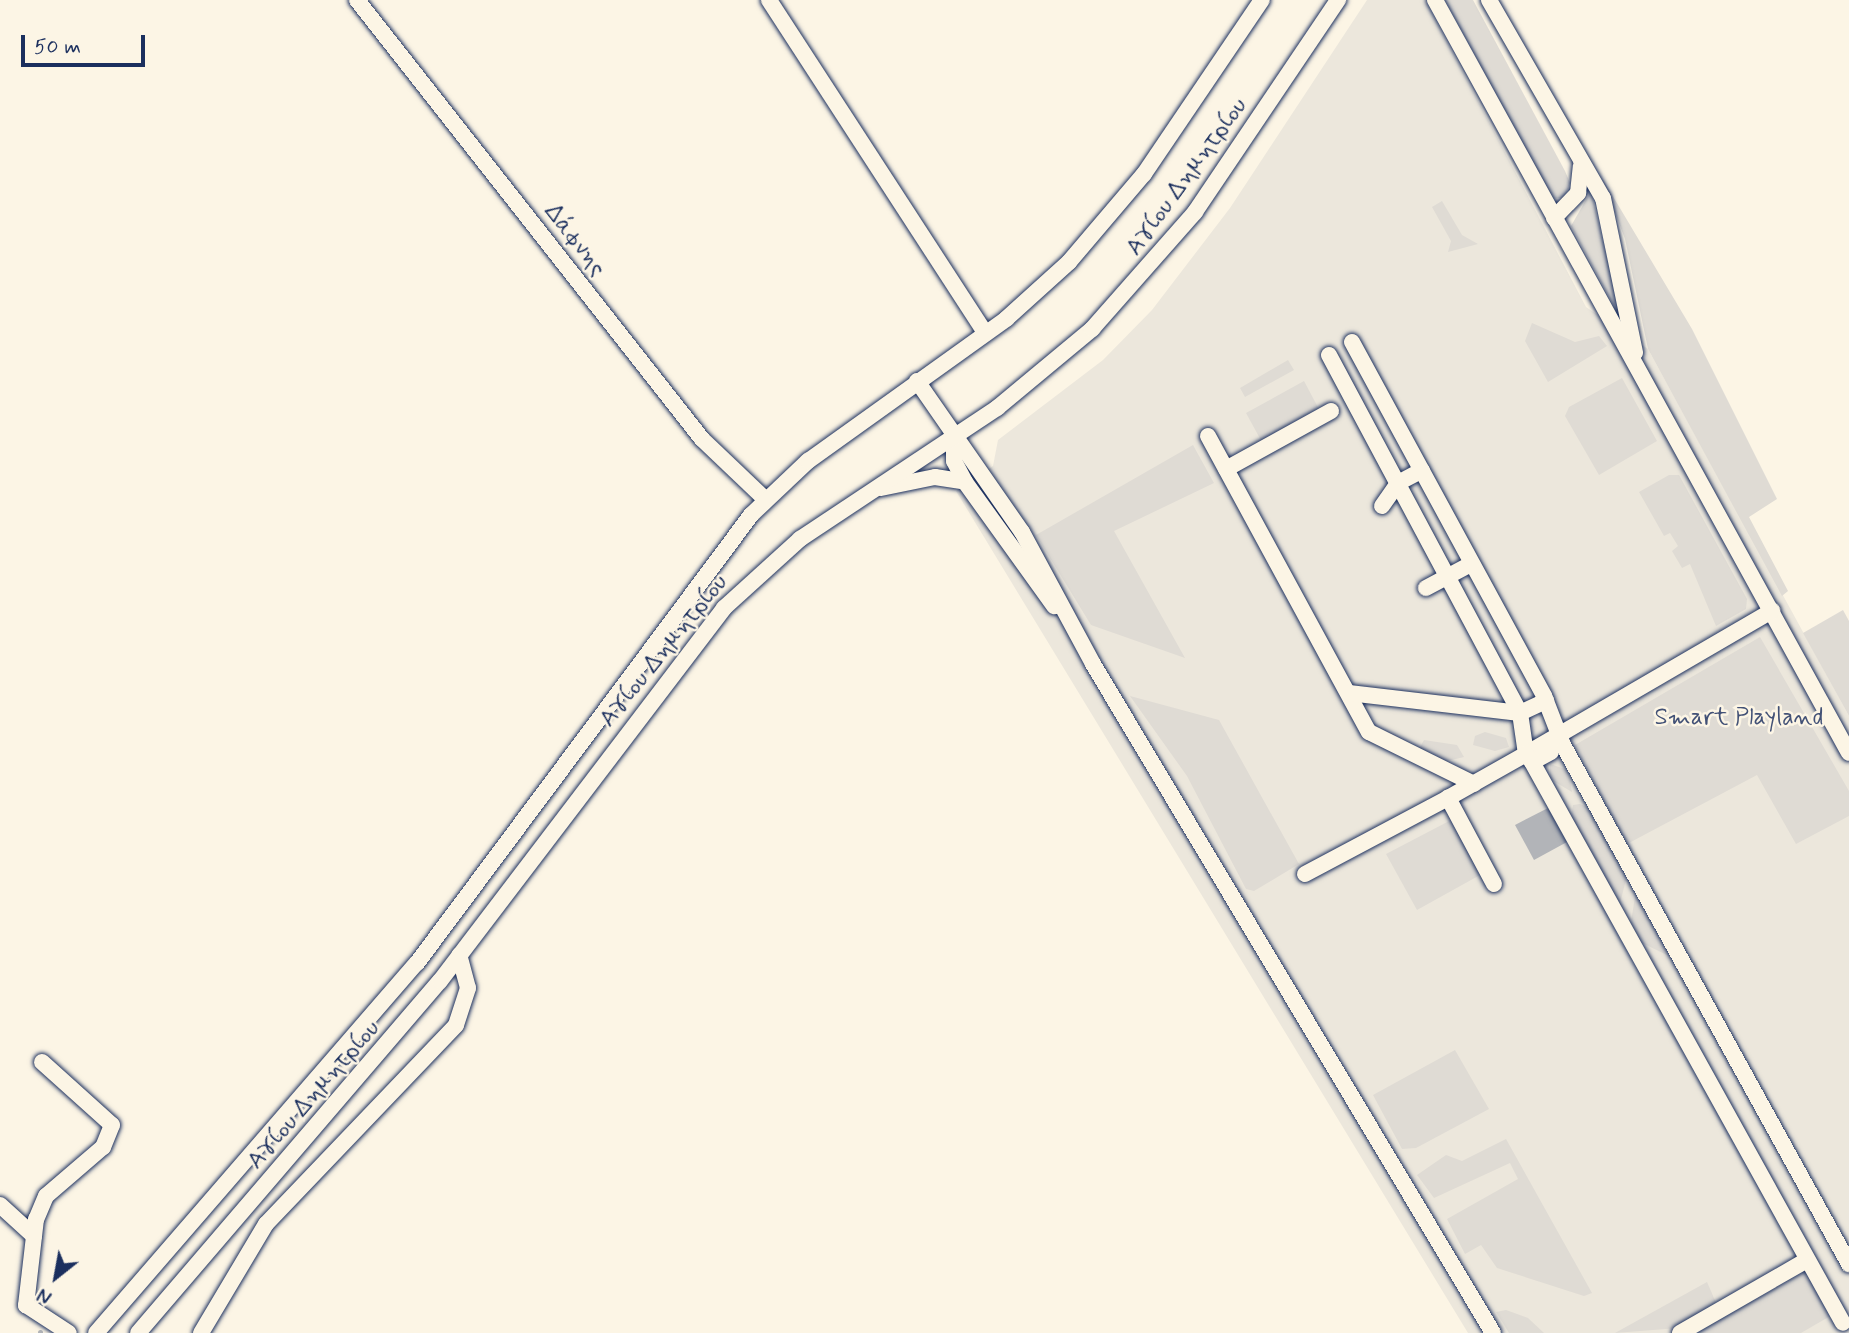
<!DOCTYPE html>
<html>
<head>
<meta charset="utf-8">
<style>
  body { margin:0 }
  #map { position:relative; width:1849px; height:1333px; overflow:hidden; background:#fcf5e5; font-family:Mynerve,sans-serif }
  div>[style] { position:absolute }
  .built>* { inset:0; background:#ece7dc }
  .green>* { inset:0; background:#dfdbd4 }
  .water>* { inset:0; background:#b2b4b8 }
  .stream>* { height:5px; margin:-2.5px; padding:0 2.5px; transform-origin:2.5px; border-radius:2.5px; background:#b2b4b8 }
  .roads { filter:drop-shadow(0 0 2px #1b2f5e) drop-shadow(0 0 2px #1b2f5e) }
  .minor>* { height:16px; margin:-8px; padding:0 8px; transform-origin:8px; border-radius:8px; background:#fcf5e5 }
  span { translate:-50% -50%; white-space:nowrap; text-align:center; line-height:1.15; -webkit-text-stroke:5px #fcf5e5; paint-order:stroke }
  .street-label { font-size:24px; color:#1b2f5e }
  .park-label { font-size:24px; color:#425176 }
  .north { position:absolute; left:21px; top:1242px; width:70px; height:70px; -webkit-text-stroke:5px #fcf5e5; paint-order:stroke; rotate:211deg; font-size:19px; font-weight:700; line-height:28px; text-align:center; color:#1b2f5e }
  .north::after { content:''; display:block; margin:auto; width:24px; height:32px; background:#1b2f5e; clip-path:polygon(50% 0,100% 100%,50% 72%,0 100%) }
  .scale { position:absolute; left:21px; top:35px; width:124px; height:32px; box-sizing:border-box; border:4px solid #1b2f5e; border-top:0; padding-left:9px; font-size:21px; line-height:24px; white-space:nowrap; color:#1b2f5e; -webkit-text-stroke:5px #fcf5e5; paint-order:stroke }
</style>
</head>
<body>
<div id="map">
  <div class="built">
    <i style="clip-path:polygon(1367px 0,1425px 0,1586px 307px,1648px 349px,1849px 716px,1849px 1333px,1468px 1333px,956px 491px,993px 466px,998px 440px,1103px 360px,1152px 310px,1230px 208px)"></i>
  </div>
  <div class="green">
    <i style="clip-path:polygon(1445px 0,1473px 0,1565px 171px,1570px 183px,1565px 197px,1553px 199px)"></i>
    <i style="clip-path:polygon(1602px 178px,1692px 329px,1777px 499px,1749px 517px,1788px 591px,1782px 596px,1648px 349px,1625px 239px)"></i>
    <i style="clip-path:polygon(1591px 191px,1617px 301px,1614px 306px,1571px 226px)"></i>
    <i style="clip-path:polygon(1442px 201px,1462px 235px,1478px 244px,1448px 252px,1451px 241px,1432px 207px)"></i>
    <i style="clip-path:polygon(1532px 323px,1575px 342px,1599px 336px,1607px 346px,1548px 382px,1525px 341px)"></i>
    <i style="clip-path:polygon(1288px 360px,1294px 370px,1245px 397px,1240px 388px)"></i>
    <i style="clip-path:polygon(1622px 378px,1657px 441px,1599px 475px,1565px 416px,1569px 407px)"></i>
    <i style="clip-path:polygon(1304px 381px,1321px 413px,1263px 444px,1246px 413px)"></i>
    <i style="clip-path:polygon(1193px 445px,1214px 483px,1114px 531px,1185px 658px,1091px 625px,1036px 535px)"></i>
    <i style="clip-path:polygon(1669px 475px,1679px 475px,1747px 599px,1746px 609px,1716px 626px,1690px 564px,1682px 568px,1672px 551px,1678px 546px,1670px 533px,1664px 536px,1639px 492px)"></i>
    <i style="clip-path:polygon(1843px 610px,1849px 621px,1849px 716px,1803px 633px)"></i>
    <i style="clip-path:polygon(1760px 637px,1849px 791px,1849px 816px,1796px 844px,1757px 775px,1627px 844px,1575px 745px)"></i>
    <i style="clip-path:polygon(1130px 696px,1219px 720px,1299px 864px,1254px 891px,1246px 889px,1187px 776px)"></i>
    <i style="clip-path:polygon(1485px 732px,1506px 738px,1509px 747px,1495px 751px,1473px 745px,1475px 736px)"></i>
    <i style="clip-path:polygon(1424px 740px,1457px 745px,1464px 757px,1443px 762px,1419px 749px)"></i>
    <i style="clip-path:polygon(1550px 764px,1568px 770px,1572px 792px,1550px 779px)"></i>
    <i style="clip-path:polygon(1580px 804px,1595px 811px,1627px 876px,1619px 907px,1571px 817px,1573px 805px)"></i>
    <i style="clip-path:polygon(1453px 819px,1480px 875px,1417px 910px,1386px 854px)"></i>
    <i style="clip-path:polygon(1636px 891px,1671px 954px,1669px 956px,1640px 942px,1630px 928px)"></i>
    <i style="clip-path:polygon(1455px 1050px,1489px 1109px,1416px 1148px,1402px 1149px,1373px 1095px)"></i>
    <i style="clip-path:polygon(1506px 1139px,1592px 1293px,1584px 1296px,1497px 1268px,1481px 1245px,1465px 1254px,1447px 1219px,1518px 1179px,1510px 1163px,1434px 1198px,1417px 1175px,1446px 1155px,1462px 1161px)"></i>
    <i style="clip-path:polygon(1807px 1271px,1832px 1315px,1801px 1333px,1695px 1333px)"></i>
    <i style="clip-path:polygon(1707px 1282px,1717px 1305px,1678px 1328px,1615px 1333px)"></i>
    <i style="clip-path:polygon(1506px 1310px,1528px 1318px,1544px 1333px,1509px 1333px,1496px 1312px)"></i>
  </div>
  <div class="water">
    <i style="clip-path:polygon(1548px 808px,1567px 842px,1534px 860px,1515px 825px)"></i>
  </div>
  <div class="stream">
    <i style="left:40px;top:1333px;width:1px;rotate:-90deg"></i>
  </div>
  <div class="roads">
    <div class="minor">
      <i style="left:357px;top:0;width:558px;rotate:51.84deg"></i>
      <i style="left:702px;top:439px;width:88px;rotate:43.6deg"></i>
      <i style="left:769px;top:0;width:397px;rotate:57deg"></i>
      <i style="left:1435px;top:0;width:859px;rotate:61.2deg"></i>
      <i style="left:1489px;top:0;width:228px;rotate:60.1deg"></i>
      <i style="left:1603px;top:198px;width:158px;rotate:78.3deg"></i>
      <i style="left:1554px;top:218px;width:35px;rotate:-46deg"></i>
      <i style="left:1578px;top:193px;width:27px;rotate:-84deg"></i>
      <i style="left:1352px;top:342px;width:403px;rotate:61.5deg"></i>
      <i style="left:1544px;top:696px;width:53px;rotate:68.8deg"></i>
      <i style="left:1563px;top:745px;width:593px;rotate:61.14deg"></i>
      <i style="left:1329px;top:355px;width:406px;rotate:61.9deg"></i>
      <i style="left:1520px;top:713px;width:41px;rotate:81.7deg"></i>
      <i style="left:1526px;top:754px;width:285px;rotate:-30.2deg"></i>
      <i style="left:917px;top:381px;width:184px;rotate:55.2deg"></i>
      <i style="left:1022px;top:532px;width:150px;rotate:61.7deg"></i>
      <i style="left:1093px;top:664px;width:779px;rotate:59.12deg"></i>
      <i style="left:1208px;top:436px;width:337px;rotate:61.5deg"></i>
      <i style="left:1369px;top:732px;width:117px;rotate:26.3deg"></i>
      <i style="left:954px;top:437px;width:24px;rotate:90deg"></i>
      <i style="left:954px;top:461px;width:24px;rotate:62deg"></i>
      <i style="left:965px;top:482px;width:153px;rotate:54.3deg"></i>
      <i style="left:1226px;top:469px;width:120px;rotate:-28.9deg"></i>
      <i style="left:881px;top:488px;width:55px;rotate:-11.5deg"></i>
      <i style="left:935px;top:477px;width:30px;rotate:9deg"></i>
      <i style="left:1382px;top:506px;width:28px;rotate:-55deg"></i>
      <i style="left:1398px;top:483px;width:27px;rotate:-28deg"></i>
      <i style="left:1426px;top:588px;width:51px;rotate:-28.1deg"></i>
      <i style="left:1349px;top:693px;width:172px;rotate:6.7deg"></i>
      <i style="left:1520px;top:713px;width:29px;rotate:-25deg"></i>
      <i style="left:1551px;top:752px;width:21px;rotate:152deg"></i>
      <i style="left:1532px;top:762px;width:641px;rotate:61deg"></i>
      <i style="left:1305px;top:874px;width:162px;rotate:-28deg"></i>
      <i style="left:1494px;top:884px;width:98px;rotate:-118.1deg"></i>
      <i style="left:1448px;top:798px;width:90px;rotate:-29.4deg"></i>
      <i style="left:1526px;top:754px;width:10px;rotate:53deg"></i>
      <i style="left:42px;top:1062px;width:94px;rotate:42deg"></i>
      <i style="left:112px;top:1125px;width:24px;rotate:112deg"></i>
      <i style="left:103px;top:1147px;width:75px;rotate:139.3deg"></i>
      <i style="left:46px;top:1196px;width:25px;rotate:113deg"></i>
      <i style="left:36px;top:1219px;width:87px;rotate:96.6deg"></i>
      <i style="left:26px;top:1305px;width:51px;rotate:33.1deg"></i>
      <i style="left:0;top:1205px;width:46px;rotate:42.4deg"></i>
      <i style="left:96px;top:1333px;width:490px;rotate:-49.1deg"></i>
      <i style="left:417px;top:963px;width:559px;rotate:-53.29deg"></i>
      <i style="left:751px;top:515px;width:79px;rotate:-43.5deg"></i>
      <i style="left:808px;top:461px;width:244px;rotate:-35.6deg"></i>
      <i style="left:1006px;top:319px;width:85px;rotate:-42.1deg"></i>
      <i style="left:1069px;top:262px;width:116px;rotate:-49.6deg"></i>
      <i style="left:1144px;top:174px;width:210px;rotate:-55.9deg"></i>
      <i style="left:138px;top:1333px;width:464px;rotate:-49.4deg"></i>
      <i style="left:440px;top:981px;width:469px;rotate:-52.7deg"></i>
      <i style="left:724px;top:608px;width:103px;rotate:-42.2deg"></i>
      <i style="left:800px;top:539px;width:237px;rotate:-33.6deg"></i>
      <i style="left:997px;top:408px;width:124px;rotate:-39.7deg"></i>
      <i style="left:1092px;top:329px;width:156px;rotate:-48.6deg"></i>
      <i style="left:1195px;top:212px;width:256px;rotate:-56deg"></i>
      <i style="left:201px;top:1333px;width:127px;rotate:-59.2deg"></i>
      <i style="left:266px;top:1224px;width:275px;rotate:-46.3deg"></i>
      <i style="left:456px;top:1025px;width:39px;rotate:-72deg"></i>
      <i style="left:468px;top:988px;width:34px;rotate:-105deg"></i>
      <i style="left:1680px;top:1333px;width:144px;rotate:-29.9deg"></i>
    </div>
  </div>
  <div class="street-label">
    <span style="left:1187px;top:177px;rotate:-54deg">Αγίου Δημητρίου</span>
    <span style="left:575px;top:240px;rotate:52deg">Δάφνης</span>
    <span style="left:664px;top:651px;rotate:-51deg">Αγίου Δημητρίου</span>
    <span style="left:314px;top:1095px;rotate:-49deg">Αγίου Δημητρίου</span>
  </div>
  <div class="park-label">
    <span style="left:1739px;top:718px">Smart Playland</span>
  </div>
  <div class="north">N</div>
  <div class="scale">50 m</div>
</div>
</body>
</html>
